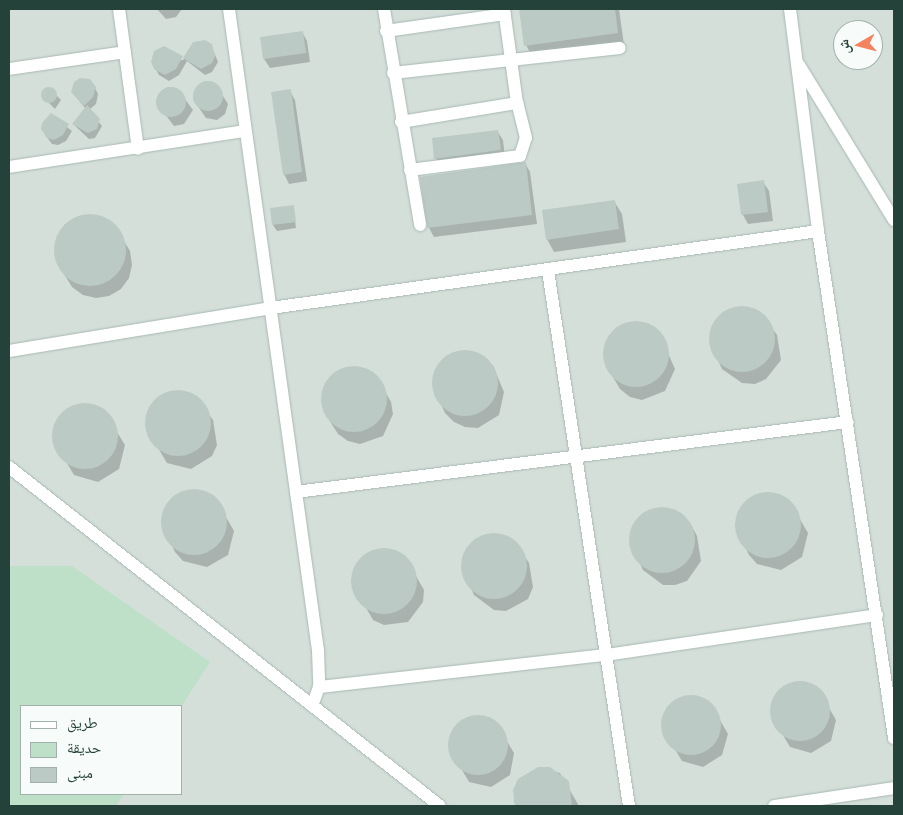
<!DOCTYPE html>
<html>
<head>
<meta charset="utf-8">
<style>
  body { margin:0 }
  #map { position:relative; width:903px; height:815px; overflow:hidden; background:#e6efeb; font-family:Barlow,"Noto Naskh Arabic",sans-serif }
  div>[style] { position:absolute }
  .built>* { inset:0; background:#d4dfda }
  .green>* { inset:0; background:#bfe0c8 }
  .shadow>* { inset:0; background:#0003 }
  .building>* { inset:0; background:#bbcac4 }
  .round { border-radius:50% }
  .roads { filter:drop-shadow(0 0 1px #a8b8b2) drop-shadow(0 0 1px #a8b8b2) }
  .minor>* { height:12px; margin:-6px; padding:0 6px; transform-origin:6px; border-radius:6px; background:#fff }
  span { translate:-50% -50%; white-space:nowrap; text-align:center; line-height:1.15; -webkit-text-stroke:4.5px #f7fbf9; paint-order:stroke }
  .frame { position:absolute; inset:0; border:10px solid #24423a; pointer-events:none }
  .legend { position:absolute; left:20px; top:705px; width:162px; height:90px; box-sizing:border-box; background:#f7fbf9; border:1px solid #a3b1ad; margin:0; padding:6px 9px; list-style:none; font-size:15px; color:#24423a }
  .legend li { display:flex; align-items:center; gap:10px; height:25px }
  .legend b { width:25px; border:1px solid #a3b1ad }
  .north { position:absolute; left:833px; top:20px; width:50px; height:50px; box-sizing:border-box; background:#f7fbf9; border:1px solid #a3b1ad; border-radius:50%; rotate:262deg; font-size:14px; font-weight:700; line-height:20px; text-align:center; color:#24423a }
  .north::after { content:''; display:block; margin:auto; width:18px; height:22px; background:#f4845f; clip-path:polygon(50% 0,100% 100%,50% 72%,0 100%) }
</style>
</head>
<body>
<div id="map">
  <div class="built">
    <i style="clip-path:polygon(evenodd,9px 9px,894px 9px,894px 806px,9px 806px,9px 9px,843px 30px,873px 30px,873px 60px,843px 60px,843px 30px,9px 9px,21px 706px,181px 706px,181px 794px,21px 794px,21px 706px)"></i>
  </div>
  <div class="green">
    <i style="clip-path:polygon(9px 566px,72px 566px,210px 662px,181px 707px,21px 706px,21px 794px,124px 794px,116px 806px,9px 806px)"></i>
  </div>
  <div class="shadow">
    <i style="clip-path:polygon(157px 9px,182px 9px,176px 17px,166px 19px)"></i>
    <i style="clip-path:polygon(521px 9px,619px 9px,624px 45px,533px 58px,526px 45px)"></i>
    <i style="clip-path:polygon(302px 32px,307px 41px,310px 62px,270px 68px,264px 59px)"></i>
    <i style="clip-path:polygon(197px 42px,211px 45px,214px 52px,218px 62px,212px 72px,205px 75px,187px 61px,179px 75px,169px 81px,159px 75px,152px 62px,183px 60px)"></i>
    <i style="clip-path:polygon(206px 81px,216px 85px,228px 104px,225px 114px,217px 120px,206px 118px,193px 99px)"></i>
    <i style="clip-path:polygon(168px 87px,179px 91px,193px 110px,184px 124px,174px 126px,158px 105px,160px 94px)"></i>
    <i style="clip-path:polygon(49px 88px,61px 100px,55px 109px,42px 96px)"></i>
    <i style="clip-path:polygon(95px 88px,98px 94px,96px 104px,89px 110px,102px 126px,95px 138px,89px 139px,73px 124px,85px 108px,72px 92px)"></i>
    <i style="clip-path:polygon(290px 91px,295px 100px,307px 181px,289px 184px,284px 174px)"></i>
    <i style="clip-path:polygon(51px 114px,72px 131px,66px 141px,58px 145px,52px 144px,46px 136px)"></i>
    <i style="clip-path:polygon(497px 131px,503px 140px,505px 159px,441px 168px,436px 158px)"></i>
    <i style="clip-path:polygon(525px 163px,530px 172px,537px 224px,434px 237px,429px 228px,422px 178px)"></i>
    <i style="clip-path:polygon(763px 182px,769px 191px,773px 221px,748px 224px,743px 215px,738px 185px)"></i>
    <i style="clip-path:polygon(614px 201px,622px 214px,626px 242px,554px 252px,547px 239px)"></i>
    <i style="clip-path:polygon(293px 206px,296px 228px,277px 231px,273px 225px)"></i>
    <i style="clip-path:polygon(91px 215px,104px 218px,115px 226px,130px 251px,132px 265px,129px 278px,121px 289px,109px 296px,96px 298px,83px 295px,72px 287px,57px 262px,55px 248px,58px 235px,66px 224px,78px 217px)"></i>
    <i style="clip-path:polygon(738px 307px,761px 313px,777px 335px,781px 360px,766px 379px,755px 384px,742px 383px,722px 369px,710px 343px,711px 330px,725px 311px)"></i>
    <i style="clip-path:polygon(637px 322px,659px 333px,675px 369px,665px 391px,642px 400px,630px 397px,620px 389px,606px 365px,604px 352px,614px 330px,625px 324px)"></i>
    <i style="clip-path:polygon(461px 351px,473px 352px,484px 357px,493px 366px,504px 392px,499px 415px,478px 428px,465px 427px,454px 422px,445px 413px,433px 387px,440px 363px)"></i>
    <i style="clip-path:polygon(355px 367px,377px 377px,391px 402px,393px 414px,383px 436px,360px 444px,348px 441px,338px 434px,323px 410px,322px 397px,332px 375px)"></i>
    <i style="clip-path:polygon(174px 392px,197px 398px,213px 420px,217px 445px,212px 456px,191px 469px,167px 463px,146px 428px,147px 415px,161px 396px)"></i>
    <i style="clip-path:polygon(81px 405px,104px 411px,125px 445px,119px 469px,98px 482px,74px 475px,54px 441px,60px 417px)"></i>
    <i style="clip-path:polygon(190px 490px,214px 496px,234px 531px,228px 555px,207px 567px,183px 561px,175px 552px,163px 526px,169px 503px)"></i>
    <i style="clip-path:polygon(764px 493px,788px 499px,808px 533px,802px 557px,781px 570px,757px 564px,749px 555px,737px 529px,738px 516px,752px 497px)"></i>
    <i style="clip-path:polygon(658px 508px,670px 509px,690px 523px,697px 536px,701px 561px,687px 581px,675px 585px,663px 585px,643px 570px,631px 544px,632px 532px,646px 513px)"></i>
    <i style="clip-path:polygon(490px 534px,514px 540px,529px 563px,533px 587px,528px 599px,506px 611px,494px 610px,474px 595px,463px 570px,469px 546px)"></i>
    <i style="clip-path:polygon(380px 549px,404px 555px,424px 590px,423px 602px,408px 622px,384px 625px,373px 620px,353px 585px,359px 561px)"></i>
    <i style="clip-path:polygon(795px 682px,817px 687px,836px 720px,831px 741px,811px 753px,790px 747px,771px 715px,777px 693px)"></i>
    <i style="clip-path:polygon(687px 696px,709px 701px,728px 734px,722px 755px,703px 767px,682px 761px,663px 729px,668px 707px)"></i>
    <i style="clip-path:polygon(474px 716px,495px 721px,514px 753px,510px 775px,491px 787px,469px 782px,450px 749px,455px 728px)"></i>
    <i style="clip-path:polygon(538px 768px,560px 773px,579px 806px,517px 806px,514px 802px,519px 780px)"></i>
  </div>
  <div class="building">
    <i style="clip-path:polygon(519px 9px,615px 9px,618px 33px,524px 46px)"></i>
    <i style="clip-path:polygon(303px 31px,306px 53px,263px 59px,260px 37px)"></i>
    <i style="clip-path:polygon(205px 40px,212px 44px,215px 56px,212px 63px,201px 69px,183px 58px,193px 42px)"></i>
    <i style="clip-path:polygon(164px 46px,183px 56px,176px 69px,165px 75px,154px 69px,151px 62px,154px 51px)"></i>
    <i style="clip-path:polygon(80px 78px,90px 79px,96px 87px,93px 97px,84px 106px,71px 92px,74px 82px)"></i>
    <i class="round" style="left:193px;top:81px;width:30px;height:30px"></i>
    <i class="round" style="left:41px;top:87px;width:16px;height:16px"></i>
    <i class="round" style="left:156px;top:87px;width:30px;height:30px"></i>
    <i style="clip-path:polygon(291px 89px,302px 172px,283px 175px,271px 92px)"></i>
    <i style="clip-path:polygon(87px 105px,100px 119px,97px 129px,88px 133px,72px 124px)"></i>
    <i style="clip-path:polygon(51px 113px,69px 124px,63px 135px,54px 140px,47px 138px,41px 129px,42px 123px)"></i>
    <i style="clip-path:polygon(498px 130px,501px 150px,434px 159px,432px 138px)"></i>
    <i style="clip-path:polygon(526px 162px,532px 215px,427px 228px,420px 177px)"></i>
    <i style="clip-path:polygon(764px 180px,768px 212px,741px 215px,737px 184px)"></i>
    <i style="clip-path:polygon(615px 200px,619px 229px,546px 240px,542px 210px)"></i>
    <i style="clip-path:polygon(294px 205px,296px 222px,272px 225px,270px 208px)"></i>
    <i class="round" style="left:54px;top:214px;width:72px;height:72px"></i>
    <i class="round" style="left:709px;top:306px;width:66px;height:66px"></i>
    <i class="round" style="left:603px;top:321px;width:66px;height:66px"></i>
    <i class="round" style="left:432px;top:350px;width:66px;height:66px"></i>
    <i class="round" style="left:321px;top:366px;width:66px;height:66px"></i>
    <i class="round" style="left:145px;top:390px;width:66px;height:66px"></i>
    <i class="round" style="left:52px;top:403px;width:66px;height:66px"></i>
    <i class="round" style="left:161px;top:489px;width:66px;height:66px"></i>
    <i class="round" style="left:735px;top:492px;width:66px;height:66px"></i>
    <i class="round" style="left:629px;top:507px;width:66px;height:66px"></i>
    <i class="round" style="left:461px;top:533px;width:66px;height:66px"></i>
    <i class="round" style="left:351px;top:548px;width:66px;height:66px"></i>
    <i class="round" style="left:770px;top:681px;width:60px;height:60px"></i>
    <i class="round" style="left:661px;top:695px;width:60px;height:60px"></i>
    <i class="round" style="left:448px;top:715px;width:60px;height:60px"></i>
    <i style="clip-path:polygon(538px 767px,550px 767px,569px 781px,572px 806px,515px 806px,513px 790px,518px 779px)"></i>
  </div>
  <div class="roads">
    <div class="minor">
      <i style="left:119px;top:9px;width:141px;rotate:82.3deg"></i>
      <i style="left:229px;top:9px;width:647px;rotate:82.1deg"></i>
      <i style="left:318px;top:650px;width:37px;rotate:88deg"></i>
      <i style="left:319px;top:687px;width:20px;rotate:110deg"></i>
      <i style="left:384px;top:9px;width:219px;rotate:80.5deg"></i>
      <i style="left:790px;top:9px;width:224px;rotate:82.8deg"></i>
      <i style="left:818px;top:231px;width:513px;rotate:81.47deg"></i>
      <i style="left:386px;top:31px;width:120px;rotate:-8.1deg"></i>
      <i style="left:799px;top:65px;width:182px;rotate:58.5deg"></i>
      <i style="left:9px;top:69px;width:117px;rotate:-8.3deg"></i>
      <i style="left:393px;top:73px;width:228px;rotate:-6.3deg"></i>
      <i style="left:401px;top:122px;width:118px;rotate:-9.3deg"></i>
      <i style="left:9px;top:167px;width:238px;rotate:-8.7deg"></i>
      <i style="left:410px;top:170px;width:111px;rotate:-7.3deg"></i>
      <i style="left:520px;top:156px;width:19px;rotate:-72deg"></i>
      <i style="left:526px;top:138px;width:36px;rotate:-104deg"></i>
      <i style="left:517px;top:103px;width:95px;rotate:-97.9deg"></i>
      <i style="left:548px;top:271px;width:541px;rotate:81.39deg"></i>
      <i style="left:9px;top:351px;width:266px;rotate:-9.3deg"></i>
      <i style="left:271px;top:308px;width:552px;rotate:-8.01deg"></i>
      <i style="left:9px;top:467px;width:548px;rotate:38.19deg"></i>
      <i style="left:296px;top:492px;width:556px;rotate:-7.23deg"></i>
      <i style="left:319px;top:687px;width:289px;rotate:-6.4deg"></i>
      <i style="left:606px;top:655px;width:274px;rotate:-8.4deg"></i>
      <i style="left:774px;top:806px;width:121px;rotate:-8.5deg"></i>
    </div>
  </div>
  <div class="frame"></div>
  <ul class="legend">
  <li><b style="height:6px;background:#fff"></b>طريق</li>
  <li><b style="height:14px;background:#bfe0c8"></b>حديقة</li>
  <li><b style="height:14px;background:#bbcac4"></b>مبنى</li>
  </ul>
  <div class="north">ش</div>
</div>
</body>
</html>
